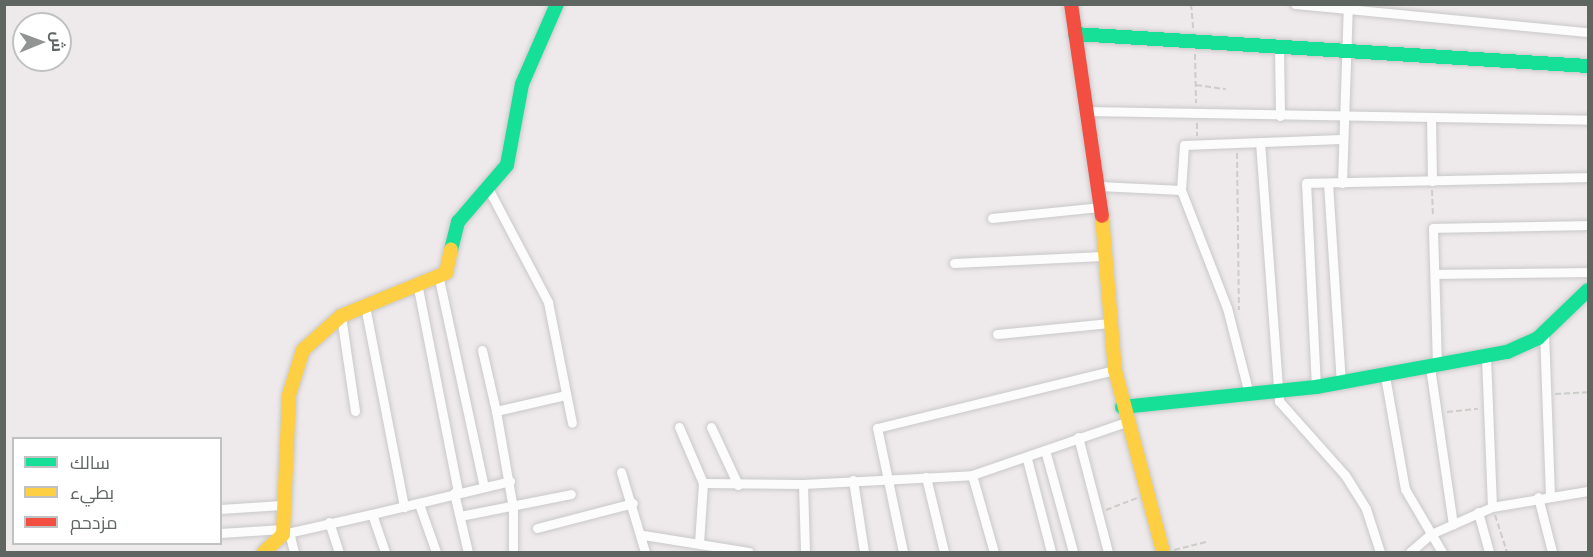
<!DOCTYPE html>
<html>
<head>
<meta charset="utf-8">
<style>
  body { margin:0 }
  #map { position:relative; width:1593px; height:557px; overflow:hidden; background:#eee9eb; font-family:Lato,Cairo,sans-serif }
  div>[style] { position:absolute }
  .path>* { height:2px; margin-top:-1px; transform-origin:0; background:repeating-linear-gradient(90deg,#cccdc9 0 6px,transparent 0 9px) }
  .roads { filter:drop-shadow(0 0 2px #c9c8c8) drop-shadow(0 0 2px #c9c8c8) }
  .street>* { height:9px; margin:-4.5px; padding:0 4.5px; transform-origin:4.5px; border-radius:4.5px; background:#fcfcfc }
  .fast>* { height:14px; margin:-7px; padding:0 7px; transform-origin:7px; border-radius:7px; background:#16e098 }
  .slow>* { height:14px; margin:-7px; padding:0 7px; transform-origin:7px; border-radius:7px; background:#ffcf43 }
  .jam>* { height:14px; margin:-7px; padding:0 7px; transform-origin:7px; border-radius:7px; background:#f24e42 }
  span { translate:-50% -50%; white-space:nowrap; text-align:center; line-height:1.15; -webkit-text-stroke:4.5px #fff; paint-order:stroke }
  .frame { position:absolute; inset:0; border:6px solid #5f6662; pointer-events:none }
  .legend { position:absolute; left:12px; top:437px; width:210px; height:108px; box-sizing:border-box; background:#fff; border:2px solid #bfc2c0; margin:0; padding:8px 10px; list-style:none; font-size:18px; color:#5f6662 }
  .legend li { display:flex; align-items:center; gap:12px; height:30px }
  .legend b { width:30px; border:2px solid #bfc2c0 }
  .north { position:absolute; left:12px; top:12px; width:60px; height:60px; box-sizing:border-box; background:#fff; border:2px solid #bfc2c0; border-radius:50%; rotate:89deg; font-size:16px; font-weight:700; line-height:24px; text-align:center; color:#5f6662 }
  .north::after { content:''; display:block; margin:auto; width:21px; height:27px; background:#919492; clip-path:polygon(50% 0,100% 100%,50% 72%,0 100%) }
</style>
</head>
<body>
<div id="map">
  <div class="path">
    <i style="left:1191px;top:4px;width:24px;rotate:85deg"></i>
    <i style="left:1195px;top:54px;width:49px;rotate:88.8deg"></i>
    <i style="left:1196px;top:85px;width:30px;rotate:8deg"></i>
    <i style="left:1197px;top:123px;width:13px;rotate:90deg"></i>
    <i style="left:1237px;top:153px;width:157px;rotate:89.3deg"></i>
    <i style="left:1432px;top:190px;width:27px;rotate:88deg"></i>
    <i style="left:1555px;top:394px;width:33px;rotate:-3deg"></i>
    <i style="left:1447px;top:412px;width:31px;rotate:-6deg"></i>
    <i style="left:1106px;top:510px;width:33px;rotate:-21deg"></i>
    <i style="left:1495px;top:515px;width:39px;rotate:72deg"></i>
    <i style="left:1174px;top:550px;width:36px;rotate:-14deg"></i>
  </div>
  <div class="roads">
    <div class="street">
      <i style="left:1295px;top:4px;width:294px;rotate:5.5deg"></i>
      <i style="left:1279px;top:49px;width:67px;rotate:89.1deg"></i>
      <i style="left:1091px;top:111px;width:497px;rotate:1deg"></i>
      <i style="left:1431px;top:117px;width:64px;rotate:89.1deg"></i>
      <i style="left:1260px;top:142px;width:260px;rotate:85.8deg"></i>
      <i style="left:1279px;top:401px;width:99px;rotate:48.3deg"></i>
      <i style="left:1345px;top:475px;width:40px;rotate:58deg"></i>
      <i style="left:1366px;top:509px;width:45px;rotate:72deg"></i>
      <i style="left:1328px;top:183px;width:200px;rotate:86.3deg"></i>
      <i style="left:1342px;top:183px;width:179px;rotate:-88.1deg"></i>
      <i style="left:1099px;top:186px;width:82px;rotate:2.8deg"></i>
      <i style="left:489px;top:190px;width:127px;rotate:62.2deg"></i>
      <i style="left:548px;top:302px;width:123px;rotate:78.8deg"></i>
      <i style="left:992px;top:218px;width:110px;rotate:-5.8deg"></i>
      <i style="left:954px;top:263px;width:149px;rotate:-2.7deg"></i>
      <i style="left:1435px;top:274px;width:153px;rotate:-0.7deg"></i>
      <i style="left:439px;top:279px;width:213px;rotate:77.8deg"></i>
      <i style="left:418px;top:288px;width:208px;rotate:78.9deg"></i>
      <i style="left:365px;top:306px;width:205px;rotate:79deg"></i>
      <i style="left:341px;top:316px;width:96px;rotate:81.6deg"></i>
      <i style="left:1544px;top:332px;width:164px;rotate:87.9deg"></i>
      <i style="left:997px;top:334px;width:114px;rotate:-5.6deg"></i>
      <i style="left:482px;top:350px;width:63px;rotate:77.1deg"></i>
      <i style="left:496px;top:411px;width:72px;rotate:-12.9deg"></i>
      <i style="left:1486px;top:357px;width:150px;rotate:87.7deg"></i>
      <i style="left:1437px;top:365px;width:137px;rotate:-91.7deg"></i>
      <i style="left:1433px;top:228px;width:155px;rotate:-1.1deg"></i>
      <i style="left:1430px;top:367px;width:159px;rotate:81.7deg"></i>
      <i style="left:1385px;top:376px;width:115px;rotate:80deg"></i>
      <i style="left:1405px;top:489px;width:73px;rotate:59.6deg"></i>
      <i style="left:1316px;top:387px;width:204px;rotate:-92.8deg"></i>
      <i style="left:1306px;top:183px;width:282px;rotate:-1.2deg"></i>
      <i style="left:1249px;top:394px;width:89px;rotate:-104.3deg"></i>
      <i style="left:1227px;top:308px;width:127px;rotate:-111.3deg"></i>
      <i style="left:1181px;top:190px;width:45px;rotate:-86.2deg"></i>
      <i style="left:1184px;top:145px;width:157px;rotate:-2.2deg"></i>
      <i style="left:496px;top:411px;width:98px;rotate:80.1deg"></i>
      <i style="left:513px;top:508px;width:44px;rotate:90deg"></i>
      <i style="left:679px;top:427px;width:61px;rotate:66.8deg"></i>
      <i style="left:703px;top:483px;width:60px;rotate:93.8deg"></i>
      <i style="left:711px;top:427px;width:64px;rotate:65deg"></i>
      <i style="left:1078px;top:437px;width:119px;rotate:75.4deg"></i>
      <i style="left:1045px;top:450px;width:106px;rotate:74.6deg"></i>
      <i style="left:1027px;top:459px;width:96px;rotate:75.5deg"></i>
      <i style="left:621px;top:472px;width:84px;rotate:73.3deg"></i>
      <i style="left:972px;top:475px;width:80px;rotate:74.1deg"></i>
      <i style="left:926px;top:477px;width:77px;rotate:76.5deg"></i>
      <i style="left:853px;top:480px;width:73px;rotate:81.3deg"></i>
      <i style="left:703px;top:483px;width:100px;rotate:0.6deg"></i>
      <i style="left:803px;top:484px;width:169px;rotate:-3deg"></i>
      <i style="left:972px;top:475px;width:163px;rotate:-19deg"></i>
      <i style="left:803px;top:484px;width:68px;rotate:88.3deg"></i>
      <i style="left:454px;top:493px;width:61px;rotate:76.7deg"></i>
      <i style="left:1538px;top:497px;width:57px;rotate:75.7deg"></i>
      <i style="left:419px;top:504px;width:51px;rotate:70.5deg"></i>
      <i style="left:220px;top:509px;width:62px;rotate:-3.7deg"></i>
      <i style="left:1478px;top:512px;width:41px;rotate:74.6deg"></i>
      <i style="left:372px;top:514px;width:142px;rotate:-13.4deg"></i>
      <i style="left:460px;top:516px;width:113px;rotate:-11.2deg"></i>
      <i style="left:329px;top:522px;width:32px;rotate:72deg"></i>
      <i style="left:537px;top:528px;width:99px;rotate:-14.6deg"></i>
      <i style="left:289px;top:532px;width:21px;rotate:76deg"></i>
      <i style="left:220px;top:533px;width:63px;rotate:-3.6deg"></i>
      <i style="left:283px;top:534px;width:91px;rotate:-12.7deg"></i>
      <i style="left:372px;top:514px;width:40px;rotate:71.1deg"></i>
      <i style="left:643px;top:535px;width:107px;rotate:9.1deg"></i>
      <i style="left:903px;top:552px;width:127px;rotate:-101.8deg"></i>
      <i style="left:877px;top:428px;width:245px;rotate:-13.7deg"></i>
      <i style="left:1410px;top:552px;width:28px;rotate:-41deg"></i>
      <i style="left:1431px;top:534px;width:67px;rotate:-23.9deg"></i>
      <i style="left:1492px;top:507px;width:97px;rotate:-9.5deg"></i>
    </div>
    <div class="fast">
      <i style="left:1075px;top:34px;width:514px;rotate:3.57deg"></i>
      <i style="left:451px;top:250px;width:29px;rotate:-76deg"></i>
      <i style="left:458px;top:222px;width:75px;rotate:-49.3deg"></i>
      <i style="left:507px;top:165px;width:82px;rotate:-79.5deg"></i>
      <i style="left:522px;top:84px;width:87px;rotate:-66.4deg"></i>
      <i style="left:1122px;top:407px;width:195px;rotate:-5.9deg"></i>
      <i style="left:1316px;top:387px;width:194px;rotate:-10.4deg"></i>
      <i style="left:1507px;top:352px;width:34px;rotate:-24deg"></i>
      <i style="left:1538px;top:338px;width:69px;rotate:-43.8deg"></i>
    </div>
    <div class="slow">
      <i style="left:1102px;top:216px;width:155px;rotate:85.2deg"></i>
      <i style="left:1115px;top:370px;width:188px;rotate:75.2deg"></i>
      <i style="left:264px;top:552px;width:26px;rotate:-43deg"></i>
      <i style="left:283px;top:534px;width:139px;rotate:-87.5deg"></i>
      <i style="left:289px;top:395px;width:47px;rotate:-72.7deg"></i>
      <i style="left:303px;top:350px;width:51px;rotate:-41.8deg"></i>
      <i style="left:341px;top:316px;width:113px;rotate:-22.3deg"></i>
      <i style="left:446px;top:273px;width:24px;rotate:-78deg"></i>
    </div>
    <div class="jam">
      <i style="left:1071px;top:4px;width:214px;rotate:81.7deg"></i>
    </div>
  </div>
  <div class="frame"></div>
  <ul class="legend">
  <li><b style="height:8px;background:#16e098"></b>سالك</li>
  <li><b style="height:8px;background:#ffcf43"></b>بطيء</li>
  <li><b style="height:8px;background:#f24e42"></b>مزدحم</li>
  </ul>
  <div class="north">ش</div>
</div>
</body>
</html>
